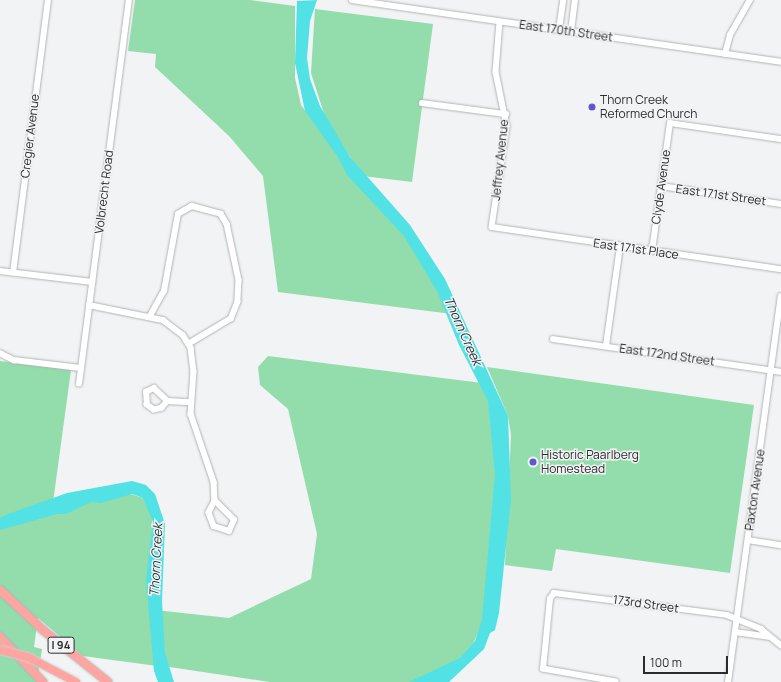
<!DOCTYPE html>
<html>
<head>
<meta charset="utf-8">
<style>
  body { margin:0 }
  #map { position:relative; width:781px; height:682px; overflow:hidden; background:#f2f3f4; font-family:Manrope,sans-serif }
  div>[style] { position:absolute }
  .green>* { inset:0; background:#92ddab }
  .water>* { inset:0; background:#52e1e5 }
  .roads { filter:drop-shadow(0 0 1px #b3b3b4) drop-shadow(0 0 1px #b3b3b4) }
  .minor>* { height:5.5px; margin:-2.75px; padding:0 2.75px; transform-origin:2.75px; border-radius:2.75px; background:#fff }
  .highway>* { height:8px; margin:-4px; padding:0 4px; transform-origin:4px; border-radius:4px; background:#fea5a1 }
  .bridges { filter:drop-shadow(0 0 1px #d0d0d0) drop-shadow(0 0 1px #d0d0d0) }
  .highway-bridge>* { height:8px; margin:-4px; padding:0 4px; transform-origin:4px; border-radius:4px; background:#fea5a1 }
  .dots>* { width:11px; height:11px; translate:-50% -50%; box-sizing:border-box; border:2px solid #f2f3f4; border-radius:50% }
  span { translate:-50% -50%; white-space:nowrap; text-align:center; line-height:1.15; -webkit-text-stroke:3px #f2f3f4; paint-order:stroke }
  .shield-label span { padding:1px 3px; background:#f2f3f4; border:1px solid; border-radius:3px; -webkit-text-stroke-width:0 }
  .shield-label { font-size:11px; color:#2a2b2b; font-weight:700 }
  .street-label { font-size:12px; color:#2a2b2b }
  .poi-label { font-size:12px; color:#2a2b2b }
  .left { translate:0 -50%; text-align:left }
  .water-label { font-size:13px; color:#1c3434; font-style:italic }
  .scale { position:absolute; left:643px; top:656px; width:85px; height:18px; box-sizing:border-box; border:2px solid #2a2b2b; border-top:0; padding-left:5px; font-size:12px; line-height:14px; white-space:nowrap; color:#2a2b2b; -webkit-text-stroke:3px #f2f3f4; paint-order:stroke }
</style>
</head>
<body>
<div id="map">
  <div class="green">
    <i style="clip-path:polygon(135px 0,250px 0,295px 6px,295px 78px,301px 105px,348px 168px,386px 209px,438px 282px,452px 314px,278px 292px,263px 176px,229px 136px,155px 67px,156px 54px,128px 51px)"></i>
    <i style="clip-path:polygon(315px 9px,433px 24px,412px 182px,363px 176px,327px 123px,311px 73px)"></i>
    <i style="clip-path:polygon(268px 356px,490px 384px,499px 405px,490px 605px,473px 644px,456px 663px,417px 682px,270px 682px,163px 666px,155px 610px,229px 618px,311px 579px,317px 534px,288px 409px,260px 385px,258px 367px)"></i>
    <i style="clip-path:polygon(0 361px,71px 370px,52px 510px,0 520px)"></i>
    <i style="clip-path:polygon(487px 367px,754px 405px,730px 573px,556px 549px,552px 571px,505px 565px,511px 435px,508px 416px)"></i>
    <i style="clip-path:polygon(124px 492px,143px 498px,152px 514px,157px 666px,83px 656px,38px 618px,34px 647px,42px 649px,37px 682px,0 682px,0 527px)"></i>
  </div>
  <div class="water">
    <i style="clip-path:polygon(317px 0,310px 21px,307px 58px,310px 79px,320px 106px,350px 157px,410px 225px,445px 279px,508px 416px,511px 499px,499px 613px,495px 630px,490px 633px,484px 649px,449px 682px,409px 682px,460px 658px,475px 641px,482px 620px,495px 474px,488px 401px,459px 345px,437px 291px,404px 236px,347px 175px,338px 157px,305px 111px,295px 63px,297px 1px)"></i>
    <i style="clip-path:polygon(132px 481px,146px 485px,155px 494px,165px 524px,162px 601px,165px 653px,174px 682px,158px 682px,154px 671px,146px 579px,153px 522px,143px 498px,132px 494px,101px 503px,91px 502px,66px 514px,57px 514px,0 530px,0 518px,11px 513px,67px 493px)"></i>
  </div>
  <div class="roads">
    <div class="minor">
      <i style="left:352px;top:0;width:433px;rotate:8.2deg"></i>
      <i style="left:500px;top:22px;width:50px;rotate:94.6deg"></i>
      <i style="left:496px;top:72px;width:55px;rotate:78.5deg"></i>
      <i style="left:507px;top:126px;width:102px;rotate:98.4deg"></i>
      <i style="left:492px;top:227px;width:292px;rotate:8.3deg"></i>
      <i style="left:559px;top:30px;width:30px;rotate:-82deg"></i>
      <i style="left:571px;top:32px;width:32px;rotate:-83deg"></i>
      <i style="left:725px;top:54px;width:20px;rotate:-75deg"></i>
      <i style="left:730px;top:35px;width:40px;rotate:-60.3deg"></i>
      <i style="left:422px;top:103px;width:85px;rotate:7.5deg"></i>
      <i style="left:661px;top:186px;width:121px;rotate:8.5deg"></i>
      <i style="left:652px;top:251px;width:129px;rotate:-82deg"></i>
      <i style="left:670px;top:123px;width:112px;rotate:8.2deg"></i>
      <i style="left:0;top:271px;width:93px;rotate:6.8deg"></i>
      <i style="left:13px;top:273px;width:275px;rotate:-82.7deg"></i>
      <i style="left:89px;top:305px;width:76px;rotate:11.5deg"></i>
      <i style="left:163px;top:320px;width:25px;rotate:37deg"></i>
      <i style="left:183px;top:335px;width:15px;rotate:58deg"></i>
      <i style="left:191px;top:348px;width:23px;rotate:83deg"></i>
      <i style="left:194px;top:371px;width:43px;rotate:94deg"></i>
      <i style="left:191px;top:414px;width:72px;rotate:71.3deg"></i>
      <i style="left:214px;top:482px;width:19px;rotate:87deg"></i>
      <i style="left:215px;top:501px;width:13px;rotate:117deg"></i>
      <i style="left:209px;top:513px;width:14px;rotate:69deg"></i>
      <i style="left:214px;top:526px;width:16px;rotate:18deg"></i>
      <i style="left:229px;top:531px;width:12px;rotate:-66deg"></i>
      <i style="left:234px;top:520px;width:27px;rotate:-135deg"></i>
      <i style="left:150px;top:316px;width:29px;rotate:-61deg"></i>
      <i style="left:164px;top:291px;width:78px;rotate:-79.7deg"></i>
      <i style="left:178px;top:214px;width:16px;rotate:-30deg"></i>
      <i style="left:192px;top:206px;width:30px;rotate:15deg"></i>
      <i style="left:221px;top:214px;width:12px;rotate:59deg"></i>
      <i style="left:227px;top:224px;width:57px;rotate:77.9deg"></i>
      <i style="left:239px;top:280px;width:22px;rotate:93deg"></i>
      <i style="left:238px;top:302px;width:18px;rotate:112deg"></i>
      <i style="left:231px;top:319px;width:49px;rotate:149.2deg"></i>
      <i style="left:553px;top:339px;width:230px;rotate:8.2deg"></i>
      <i style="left:606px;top:346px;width:101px;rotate:-82deg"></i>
      <i style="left:0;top:353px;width:16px;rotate:27deg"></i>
      <i style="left:14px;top:360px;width:67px;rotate:6.8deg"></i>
      <i style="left:79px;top:384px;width:387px;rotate:-82.6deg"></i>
      <i style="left:168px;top:401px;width:9px;rotate:131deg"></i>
      <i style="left:162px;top:408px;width:8px;rotate:166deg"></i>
      <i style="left:154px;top:410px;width:9px;rotate:-144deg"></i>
      <i style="left:147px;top:405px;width:13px;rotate:-94deg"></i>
      <i style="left:146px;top:392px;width:9px;rotate:-27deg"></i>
      <i style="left:154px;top:388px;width:19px;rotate:43deg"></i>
      <i style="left:168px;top:401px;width:22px;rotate:3deg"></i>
      <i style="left:748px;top:540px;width:33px;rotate:9deg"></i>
      <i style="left:735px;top:632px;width:34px;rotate:8deg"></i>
      <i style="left:616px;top:682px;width:74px;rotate:-169.9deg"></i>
      <i style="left:543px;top:669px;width:70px;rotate:-84.3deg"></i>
      <i style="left:550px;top:599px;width:7px;rotate:-56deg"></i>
      <i style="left:554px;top:593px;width:174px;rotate:7.2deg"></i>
      <i style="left:727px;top:615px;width:37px;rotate:22deg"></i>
      <i style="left:761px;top:629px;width:26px;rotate:39deg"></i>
      <i style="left:728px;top:682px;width:389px;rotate:-82.2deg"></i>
    </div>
    <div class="highway">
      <i style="left:0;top:590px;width:59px;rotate:42.9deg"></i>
      <i style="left:43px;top:630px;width:83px;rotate:38.7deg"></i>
      <i style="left:0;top:637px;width:62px;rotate:46.3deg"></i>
    </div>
  </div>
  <div class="bridges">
    <div class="highway-bridge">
      <i style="left:0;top:650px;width:29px;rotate:14deg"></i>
      <i style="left:28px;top:657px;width:54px;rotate:27.5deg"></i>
    </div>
  </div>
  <div class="dots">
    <i style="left:592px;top:107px;background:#6056cf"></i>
    <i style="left:533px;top:462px;background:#6056cf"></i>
  </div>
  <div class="shield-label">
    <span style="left:61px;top:645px">I 94</span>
  </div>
  <div class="street-label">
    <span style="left:566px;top:31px;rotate:8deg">East 170th Street</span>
    <span style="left:30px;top:136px;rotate:-83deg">Cregier Avenue</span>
    <span style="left:500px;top:160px;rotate:-84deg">Jeffrey Avenue</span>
    <span style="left:661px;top:187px;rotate:-82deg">Clyde Avenue</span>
    <span style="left:104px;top:192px;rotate:-83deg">Volbrecht Road</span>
    <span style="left:721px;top:195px;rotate:8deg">East 171st Street</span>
    <span style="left:636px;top:249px;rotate:8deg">East 171st Place</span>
    <span style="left:667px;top:355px;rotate:8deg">East 172nd Street</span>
    <span style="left:755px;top:490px;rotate:-82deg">Paxton Avenue</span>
    <span style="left:646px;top:604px;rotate:8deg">173rd Street</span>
  </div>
  <div class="poi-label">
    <span class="left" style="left:600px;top:107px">Thorn Creek<br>Reformed Church</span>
    <span class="left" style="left:541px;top:462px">Historic Paarlberg<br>Homestead</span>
  </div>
  <div class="water-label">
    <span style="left:463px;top:331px;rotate:66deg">Thorn Creek</span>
    <span style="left:156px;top:560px;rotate:-87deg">Thorn Creek</span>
  </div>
  <div class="scale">100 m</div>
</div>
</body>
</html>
